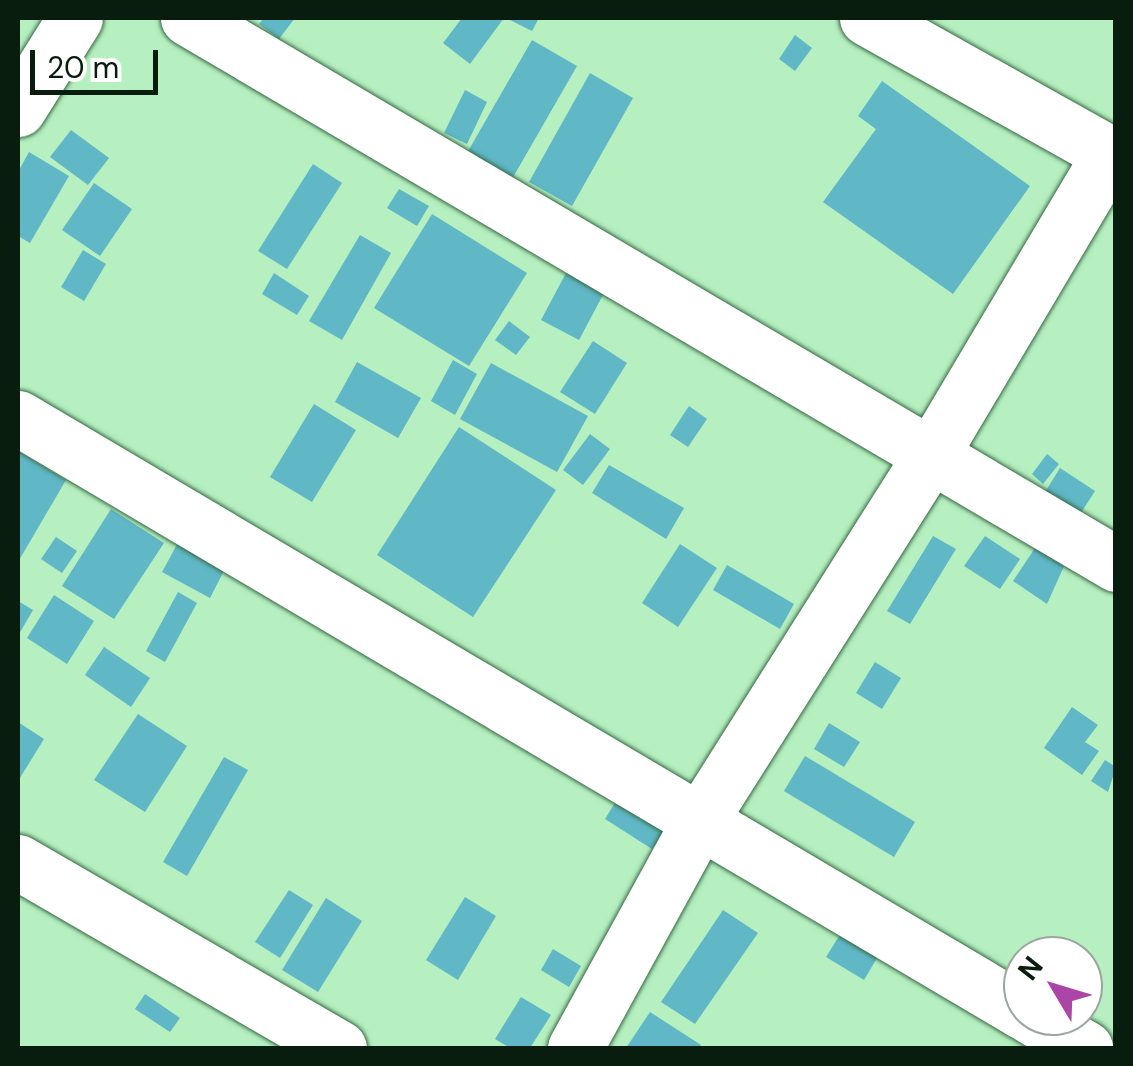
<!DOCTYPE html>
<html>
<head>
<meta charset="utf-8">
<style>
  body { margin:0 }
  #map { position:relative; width:1133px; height:1066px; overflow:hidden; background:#b6efc0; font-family:"DM Sans",sans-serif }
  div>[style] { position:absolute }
  .building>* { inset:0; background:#60b7c6 }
  .roads { filter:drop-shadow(0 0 2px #346840) drop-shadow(0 0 2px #346840) }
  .minor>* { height:55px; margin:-27.5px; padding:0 27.5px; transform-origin:27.5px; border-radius:27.5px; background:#fff }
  span { translate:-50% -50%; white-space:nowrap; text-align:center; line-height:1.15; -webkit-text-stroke:10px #fff; paint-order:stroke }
  .frame { position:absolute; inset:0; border:20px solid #081d0d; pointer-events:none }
  .north { position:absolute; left:1003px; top:936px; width:100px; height:100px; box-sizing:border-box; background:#fff; border:2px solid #9ca59e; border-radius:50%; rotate:308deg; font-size:28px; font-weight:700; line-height:40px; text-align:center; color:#081d0d }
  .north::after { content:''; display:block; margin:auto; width:35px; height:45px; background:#ac45a8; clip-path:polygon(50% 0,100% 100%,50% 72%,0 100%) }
  .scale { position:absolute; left:30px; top:50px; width:128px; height:45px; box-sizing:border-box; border:5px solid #081d0d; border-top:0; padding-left:12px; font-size:30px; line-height:35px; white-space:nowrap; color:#081d0d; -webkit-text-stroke:8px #fff; paint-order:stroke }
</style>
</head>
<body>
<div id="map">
  <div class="building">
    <i style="clip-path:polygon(264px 18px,295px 18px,279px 39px,259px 24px)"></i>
    <i style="clip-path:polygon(462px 18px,504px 18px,470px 64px,443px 43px)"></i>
    <i style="clip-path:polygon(506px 18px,539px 18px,532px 31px)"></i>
    <i style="clip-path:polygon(795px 35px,812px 48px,795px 71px,779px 59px)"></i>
    <i style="clip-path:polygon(532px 40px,577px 66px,512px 179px,467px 153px)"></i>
    <i style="clip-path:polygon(590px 73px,633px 98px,572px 206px,529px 182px)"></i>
    <i style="clip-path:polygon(882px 81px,1030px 186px,953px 294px,823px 202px,876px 129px,858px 116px)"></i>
    <i style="clip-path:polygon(465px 90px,487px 102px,467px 144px,444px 133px)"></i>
    <i style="clip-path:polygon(71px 130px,109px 158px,88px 185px,50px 157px)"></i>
    <i style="clip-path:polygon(29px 152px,69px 176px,30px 243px,18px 236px,18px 172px)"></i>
    <i style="clip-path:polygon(313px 164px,342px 183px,287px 269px,258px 251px)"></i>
    <i style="clip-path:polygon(94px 183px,132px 209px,100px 256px,62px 230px)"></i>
    <i style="clip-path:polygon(399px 189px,429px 206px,417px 226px,387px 208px)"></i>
    <i style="clip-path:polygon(432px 214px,527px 273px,469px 366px,374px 308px)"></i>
    <i style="clip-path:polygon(360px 235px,391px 253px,342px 340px,309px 321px)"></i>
    <i style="clip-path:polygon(83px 250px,106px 264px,84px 301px,61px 287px)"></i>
    <i style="clip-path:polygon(274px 273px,309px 296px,297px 315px,262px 294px)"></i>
    <i style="clip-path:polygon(566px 273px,604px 293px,579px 340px,541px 320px)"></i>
    <i style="clip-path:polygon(509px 321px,530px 337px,516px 355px,495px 340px)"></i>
    <i style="clip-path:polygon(593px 341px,627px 363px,595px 414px,560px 392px)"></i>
    <i style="clip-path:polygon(453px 360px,477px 374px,455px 415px,431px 401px)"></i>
    <i style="clip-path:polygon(357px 362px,421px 398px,398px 438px,335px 402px)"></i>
    <i style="clip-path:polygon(491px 363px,588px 416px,557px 472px,460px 419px)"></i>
    <i style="clip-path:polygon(314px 404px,356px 430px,312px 502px,270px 477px)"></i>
    <i style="clip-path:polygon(689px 406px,707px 419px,688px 447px,670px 435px)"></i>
    <i style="clip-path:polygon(459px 427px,556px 490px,473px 617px,377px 555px)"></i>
    <i style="clip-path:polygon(590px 434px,610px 449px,583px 485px,563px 470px)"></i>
    <i style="clip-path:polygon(18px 451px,66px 480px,18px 562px)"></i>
    <i style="clip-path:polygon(1047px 454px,1059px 464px,1043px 484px,1032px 474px)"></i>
    <i style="clip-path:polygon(609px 465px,684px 508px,666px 539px,592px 493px)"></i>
    <i style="clip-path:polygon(1060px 468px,1095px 491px,1079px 516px,1045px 492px)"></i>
    <i style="clip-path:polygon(111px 509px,164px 543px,114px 619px,62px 586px)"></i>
    <i style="clip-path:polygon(933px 536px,956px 549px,910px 624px,887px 611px)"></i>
    <i style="clip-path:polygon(985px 536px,1020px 559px,1000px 589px,964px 566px)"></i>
    <i style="clip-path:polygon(56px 537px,77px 551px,62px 573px,41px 559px)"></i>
    <i style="clip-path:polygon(180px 539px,227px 565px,210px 598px,162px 572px)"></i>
    <i style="clip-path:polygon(680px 544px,717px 568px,678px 627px,642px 603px)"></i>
    <i style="clip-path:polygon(1037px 545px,1065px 564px,1047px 604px,1013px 581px)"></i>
    <i style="clip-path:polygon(727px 565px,794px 604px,780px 629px,713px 590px)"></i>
    <i style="clip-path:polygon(178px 592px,197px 603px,165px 662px,146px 651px)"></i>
    <i style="clip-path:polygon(54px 595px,94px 621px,67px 664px,27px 638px)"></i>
    <i style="clip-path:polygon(18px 601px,33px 610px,18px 636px)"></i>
    <i style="clip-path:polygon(104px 647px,150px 678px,131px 707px,85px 675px)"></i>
    <i style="clip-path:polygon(875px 662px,901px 678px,882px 709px,856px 693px)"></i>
    <i style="clip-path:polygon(1072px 707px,1098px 725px,1085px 742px,1099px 751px,1082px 775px,1044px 748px)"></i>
    <i style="clip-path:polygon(138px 714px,187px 746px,145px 812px,94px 780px)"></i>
    <i style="clip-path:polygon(18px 722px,44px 739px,18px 781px)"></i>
    <i style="clip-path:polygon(829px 723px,860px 742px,844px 767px,814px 749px)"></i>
    <i style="clip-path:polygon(805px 756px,915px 822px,894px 857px,784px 791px)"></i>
    <i style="clip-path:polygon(224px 757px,248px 770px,187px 876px,163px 862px)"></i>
    <i style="clip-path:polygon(1105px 760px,1116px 767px,1108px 792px,1091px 781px)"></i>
    <i style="clip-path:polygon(621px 793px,669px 823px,652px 849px,605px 819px)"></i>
    <i style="clip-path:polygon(289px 890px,313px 905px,280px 958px,255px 942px)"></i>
    <i style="clip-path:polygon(465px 897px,496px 916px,458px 980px,426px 960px)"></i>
    <i style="clip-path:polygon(326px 898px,362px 921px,318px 992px,282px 970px)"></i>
    <i style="clip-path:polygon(723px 910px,758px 933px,695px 1024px,661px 1002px)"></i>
    <i style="clip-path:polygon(846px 925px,883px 948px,864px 980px,826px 957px)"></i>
    <i style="clip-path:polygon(553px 949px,581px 966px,569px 987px,541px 970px)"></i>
    <i style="clip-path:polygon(145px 994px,180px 1018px,170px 1032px,135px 1009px)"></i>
    <i style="clip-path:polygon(521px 997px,551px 1015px,530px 1048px,510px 1048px,495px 1039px)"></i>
    <i style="clip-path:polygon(650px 1012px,701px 1045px,698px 1048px,626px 1048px)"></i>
  </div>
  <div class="roads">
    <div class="minor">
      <i style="left:188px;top:18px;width:1077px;rotate:30.47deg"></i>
      <i style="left:867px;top:18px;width:285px;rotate:29.2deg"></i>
      <i style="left:18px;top:109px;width:107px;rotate:-57.9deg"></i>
      <i style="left:18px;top:418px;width:1167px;rotate:30.58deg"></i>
      <i style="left:18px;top:862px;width:371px;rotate:30.1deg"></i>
      <i style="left:1030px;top:1016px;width:64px;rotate:30.2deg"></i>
      <i style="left:575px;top:1048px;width:260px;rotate:-61.3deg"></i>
      <i style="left:700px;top:820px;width:432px;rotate:-57.7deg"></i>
      <i style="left:931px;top:455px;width:350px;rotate:-59.3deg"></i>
    </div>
  </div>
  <div class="frame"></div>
  <div class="north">N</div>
  <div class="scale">20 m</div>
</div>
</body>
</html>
